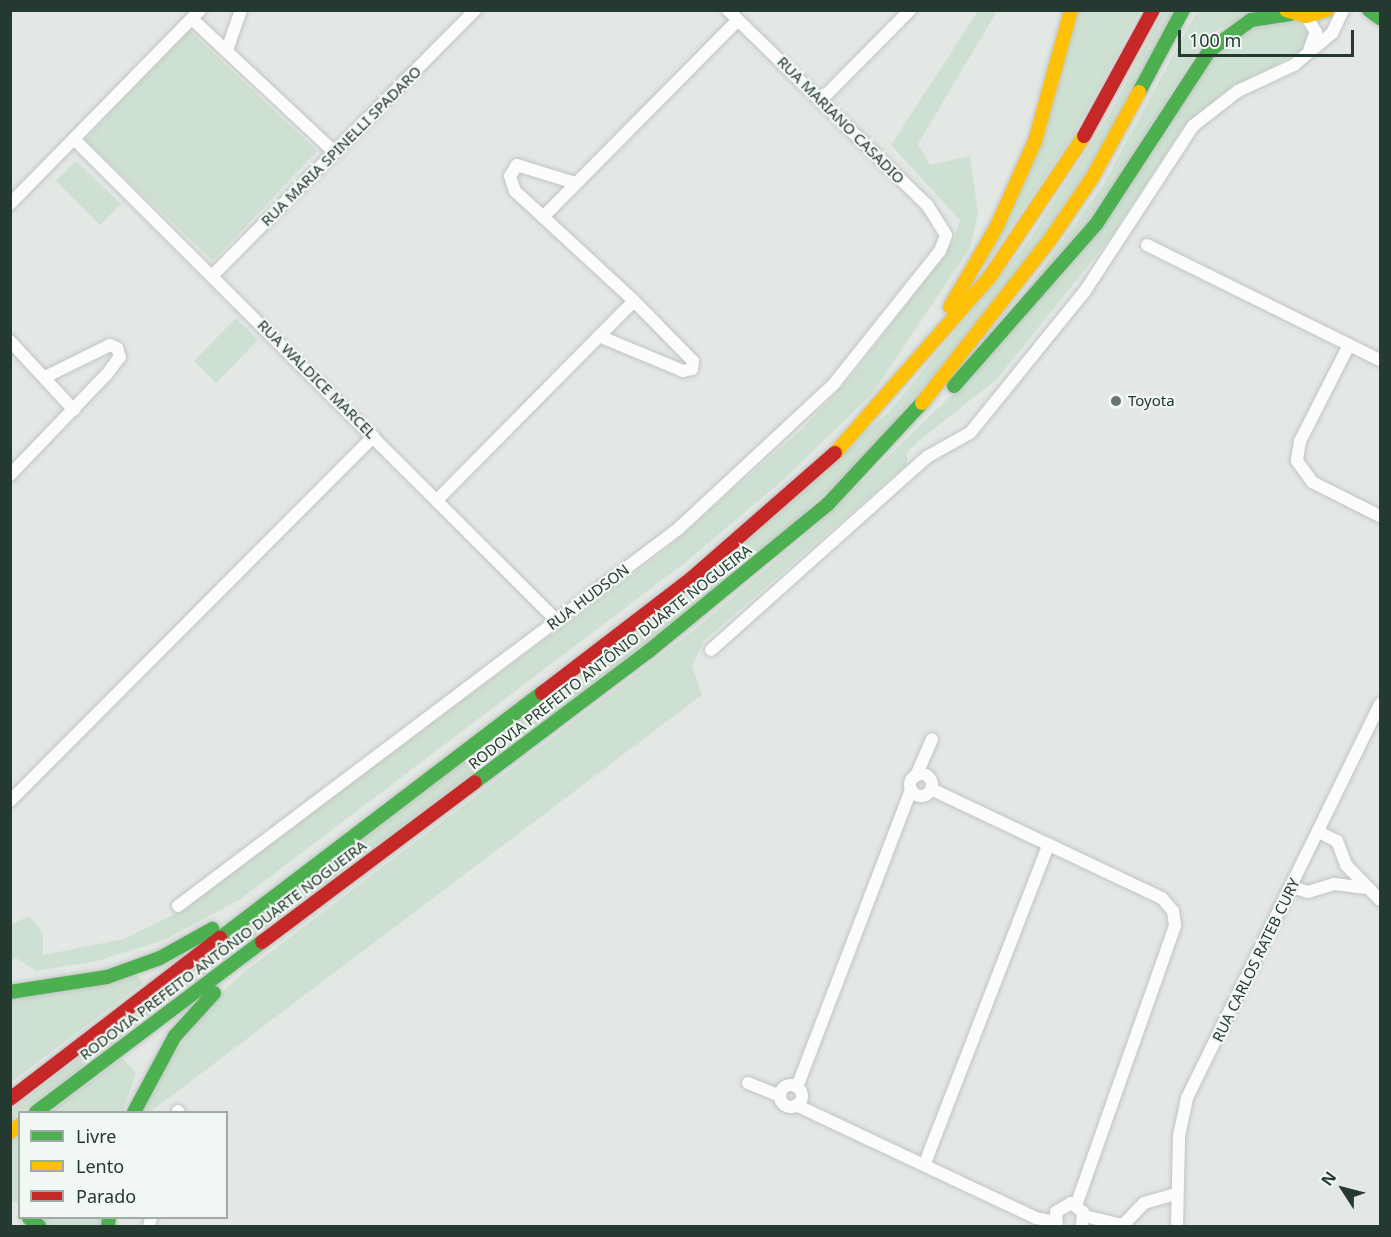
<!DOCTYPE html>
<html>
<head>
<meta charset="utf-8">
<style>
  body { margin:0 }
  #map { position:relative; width:1391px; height:1237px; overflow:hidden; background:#e3e8e5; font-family:"Noto Sans",sans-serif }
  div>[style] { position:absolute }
  .green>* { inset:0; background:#cee0d1 }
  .roads { filter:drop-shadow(0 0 2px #c0c5c2) drop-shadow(0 0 2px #c0c5c2) }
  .street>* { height:12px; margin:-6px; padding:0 6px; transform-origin:6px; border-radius:6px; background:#fbfcfb }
  .street>.ring { margin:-6px; padding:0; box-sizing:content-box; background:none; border:12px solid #fbfcfb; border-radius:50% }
  .fast>* { height:14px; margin:-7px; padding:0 7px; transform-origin:7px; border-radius:7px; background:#4caf50 }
  .slow>* { height:14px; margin:-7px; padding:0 7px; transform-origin:7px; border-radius:7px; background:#ffc107 }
  .jam>* { height:14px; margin:-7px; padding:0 7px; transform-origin:7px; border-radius:7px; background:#c62828 }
  .dots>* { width:16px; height:16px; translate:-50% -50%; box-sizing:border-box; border:3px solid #f1f7f3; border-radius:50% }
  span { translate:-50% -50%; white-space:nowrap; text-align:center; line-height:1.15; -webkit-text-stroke:4.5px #f1f7f3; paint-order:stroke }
  .street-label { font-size:15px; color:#243930 }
  .poi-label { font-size:15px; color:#243930 }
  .left { translate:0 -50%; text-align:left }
  .frame { position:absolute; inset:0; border:12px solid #243930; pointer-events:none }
  .legend { position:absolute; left:18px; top:1111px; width:210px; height:108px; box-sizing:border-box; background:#f1f7f3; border:2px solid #9faba5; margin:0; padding:8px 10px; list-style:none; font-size:18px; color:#243930 }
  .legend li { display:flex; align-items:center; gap:12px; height:30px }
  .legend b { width:30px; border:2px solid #9faba5 }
  .north { position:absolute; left:1313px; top:1159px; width:60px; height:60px; -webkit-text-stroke:4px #f1f7f3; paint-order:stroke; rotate:306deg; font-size:16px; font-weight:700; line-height:24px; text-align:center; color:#243930 }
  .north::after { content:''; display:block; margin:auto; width:21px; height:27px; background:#243930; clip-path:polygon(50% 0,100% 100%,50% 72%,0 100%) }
  .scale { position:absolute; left:1178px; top:30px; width:176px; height:27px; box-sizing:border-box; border:3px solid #243930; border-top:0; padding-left:8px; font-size:18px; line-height:21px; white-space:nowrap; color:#243930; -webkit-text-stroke:4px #f1f7f3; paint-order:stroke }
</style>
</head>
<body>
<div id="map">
  <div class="green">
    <i style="clip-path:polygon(978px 11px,997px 11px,918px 144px,930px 165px,970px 156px,978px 213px,970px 248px,872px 394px,782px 481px,687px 561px,239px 900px,166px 939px,98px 961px,36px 971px,16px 958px,11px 961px,10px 925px,29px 916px,43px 933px,43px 955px,124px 939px,173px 915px,660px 554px,803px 428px,852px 376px,952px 244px,960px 220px,891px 145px)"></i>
    <i style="clip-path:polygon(1078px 11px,1140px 11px,1073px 136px,985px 265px)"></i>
    <i style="clip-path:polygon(1163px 11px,1176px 11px,1118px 123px,1004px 294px,862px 459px,738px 574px,11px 1120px,11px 1110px,268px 912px,889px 412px,1027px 243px,1108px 117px)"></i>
    <i style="clip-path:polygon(1197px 11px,1264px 11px,1216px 30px,1200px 46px,1106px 198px,998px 330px,1103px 185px)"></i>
    <i style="clip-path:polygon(1297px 22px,1310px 33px,1303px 50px,1224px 92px,1184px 126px,1108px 241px,996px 380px,916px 443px,907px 453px,907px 464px,704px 641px,692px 666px,702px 695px,150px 1112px,139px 1112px,148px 1091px,213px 1000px,243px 973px,694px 630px,810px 532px,963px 384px,1210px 61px,1250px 27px)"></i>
    <i style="clip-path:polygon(189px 30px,317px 151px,213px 261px,85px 140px)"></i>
    <i style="clip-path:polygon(76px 161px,121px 204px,100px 225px,56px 181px)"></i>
    <i style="clip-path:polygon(236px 318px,258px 340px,216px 383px,194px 361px)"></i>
    <i style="clip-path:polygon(137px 975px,143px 983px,11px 1082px,11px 997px)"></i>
    <i style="clip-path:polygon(122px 1058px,136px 1073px,123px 1112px,50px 1112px)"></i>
    <i style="clip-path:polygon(19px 1136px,19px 1204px,11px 1201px,11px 1142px)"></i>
    <i style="clip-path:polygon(40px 1218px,100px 1218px,100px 1226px,50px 1226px)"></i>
  </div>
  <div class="roads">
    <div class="street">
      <i style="left:1306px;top:16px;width:19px;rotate:58deg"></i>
      <i style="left:1316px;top:32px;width:19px;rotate:111deg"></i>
      <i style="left:192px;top:19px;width:195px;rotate:43.1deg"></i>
      <i style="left:227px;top:50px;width:42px;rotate:-70.7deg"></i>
      <i style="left:821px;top:100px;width:127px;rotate:-45.3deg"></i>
      <i style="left:75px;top:140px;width:681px;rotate:44.94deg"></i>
      <i style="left:575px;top:183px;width:61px;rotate:-162.8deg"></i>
      <i style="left:517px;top:165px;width:13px;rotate:122deg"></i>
      <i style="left:510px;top:176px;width:16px;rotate:72deg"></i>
      <i style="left:515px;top:191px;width:162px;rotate:42.7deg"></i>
      <i style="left:634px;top:301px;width:84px;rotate:45.5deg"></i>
      <i style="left:693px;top:361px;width:8px;rotate:97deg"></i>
      <i style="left:692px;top:369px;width:9px;rotate:167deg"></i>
      <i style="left:683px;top:371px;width:91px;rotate:-157.4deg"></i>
      <i style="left:10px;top:204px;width:272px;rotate:-45.6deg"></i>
      <i style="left:545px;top:215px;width:274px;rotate:-45.3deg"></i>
      <i style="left:1147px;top:245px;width:260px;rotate:26.3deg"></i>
      <i style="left:212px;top:276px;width:374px;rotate:-45.3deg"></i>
      <i style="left:10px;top:341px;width:94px;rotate:47.2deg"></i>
      <i style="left:1349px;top:345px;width:108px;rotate:117deg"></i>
      <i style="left:1300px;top:441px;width:20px;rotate:99deg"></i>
      <i style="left:1297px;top:461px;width:26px;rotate:54deg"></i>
      <i style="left:1312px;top:482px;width:76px;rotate:26.6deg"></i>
      <i style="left:10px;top:475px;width:140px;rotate:-46.2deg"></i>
      <i style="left:107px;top:374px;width:21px;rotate:-53deg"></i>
      <i style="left:120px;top:357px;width:9px;rotate:-108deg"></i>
      <i style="left:117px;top:348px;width:8px;rotate:-157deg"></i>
      <i style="left:110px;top:345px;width:72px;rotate:153.8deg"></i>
      <i style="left:437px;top:500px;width:280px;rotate:-45.3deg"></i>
      <i style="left:711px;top:650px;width:290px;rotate:-41.8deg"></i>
      <i style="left:927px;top:457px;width:49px;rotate:-29.2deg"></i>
      <i style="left:970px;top:433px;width:183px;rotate:-51deg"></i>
      <i style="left:1085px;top:291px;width:197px;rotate:-56.8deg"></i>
      <i style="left:1193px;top:126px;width:57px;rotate:-37.9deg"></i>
      <i style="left:1238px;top:91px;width:62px;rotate:-24.9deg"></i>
      <i style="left:1294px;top:65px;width:50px;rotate:-40.1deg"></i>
      <i style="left:1332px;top:33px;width:25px;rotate:-64deg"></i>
      <i class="ring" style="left:910px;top:774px;width:10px;height:10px"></i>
      <i style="left:916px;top:776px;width:40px;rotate:-66.6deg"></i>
      <i style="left:931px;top:789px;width:255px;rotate:25.3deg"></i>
      <i style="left:1162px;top:898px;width:17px;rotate:50deg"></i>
      <i style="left:1173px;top:911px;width:15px;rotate:82deg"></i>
      <i style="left:1175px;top:926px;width:296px;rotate:109.5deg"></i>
      <i style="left:10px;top:801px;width:515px;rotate:-45.08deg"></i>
      <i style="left:1319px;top:832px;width:20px;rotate:27deg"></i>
      <i style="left:1337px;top:841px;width:26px;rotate:69deg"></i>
      <i style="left:1346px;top:865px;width:49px;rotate:45.8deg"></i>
      <i style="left:1292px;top:887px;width:17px;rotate:17deg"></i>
      <i style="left:1308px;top:892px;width:27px;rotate:-17deg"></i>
      <i style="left:1334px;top:884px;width:31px;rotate:7deg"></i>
      <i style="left:178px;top:906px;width:626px;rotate:-37.02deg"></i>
      <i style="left:678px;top:529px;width:212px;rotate:-42.9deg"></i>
      <i style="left:833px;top:385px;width:171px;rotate:-51.4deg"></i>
      <i style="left:940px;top:251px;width:17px;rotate:-69deg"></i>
      <i style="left:946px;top:235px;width:36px;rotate:-122deg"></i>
      <i style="left:927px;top:205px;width:279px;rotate:-135.6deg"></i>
      <i style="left:748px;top:1083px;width:35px;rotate:22deg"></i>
      <i class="ring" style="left:780px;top:1085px;width:10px;height:10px"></i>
      <i style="left:797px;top:1087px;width:318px;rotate:-69deg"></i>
      <i style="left:796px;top:1105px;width:265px;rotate:25.2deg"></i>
      <i style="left:1036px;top:1218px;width:19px;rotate:12deg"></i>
      <i style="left:178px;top:1112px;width:1px;rotate:-90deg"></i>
      <i style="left:925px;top:1163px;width:342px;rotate:-68.8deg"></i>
      <i style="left:1085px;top:1216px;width:38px;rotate:14deg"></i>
      <i style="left:149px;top:1226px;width:8px;rotate:-76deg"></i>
      <i style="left:1057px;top:1226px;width:14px;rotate:-94deg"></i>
      <i style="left:1056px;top:1212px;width:17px;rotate:-31deg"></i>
      <i style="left:1071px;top:1203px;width:15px;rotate:37deg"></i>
      <i style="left:1083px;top:1212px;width:14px;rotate:94deg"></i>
      <i style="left:1122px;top:1226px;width:32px;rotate:-46deg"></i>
      <i style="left:1144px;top:1203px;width:33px;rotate:-16deg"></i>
      <i style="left:1177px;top:1226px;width:90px;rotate:-88.7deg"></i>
      <i style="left:1179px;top:1136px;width:39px;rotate:-78deg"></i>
      <i style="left:1187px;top:1098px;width:439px;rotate:-63.9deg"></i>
    </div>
    <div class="fast">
      <i style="left:1369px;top:10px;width:14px;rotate:36deg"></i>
      <i style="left:1139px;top:92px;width:93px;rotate:-61.8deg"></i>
      <i style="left:954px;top:386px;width:217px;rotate:-48.7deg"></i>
      <i style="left:1097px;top:223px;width:205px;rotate:-56.9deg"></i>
      <i style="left:1209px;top:51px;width:52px;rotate:-36.4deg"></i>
      <i style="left:1251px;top:20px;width:40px;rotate:-8.5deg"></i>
      <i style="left:475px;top:782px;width:218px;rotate:-37deg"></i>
      <i style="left:649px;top:651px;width:232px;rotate:-39.4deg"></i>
      <i style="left:828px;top:504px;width:138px;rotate:-47.1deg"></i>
      <i style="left:220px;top:938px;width:405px;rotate:-37.3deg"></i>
      <i style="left:10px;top:992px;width:98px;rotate:-8.8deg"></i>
      <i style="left:107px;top:977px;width:56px;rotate:-19.7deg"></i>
      <i style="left:160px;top:958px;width:60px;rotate:-29.1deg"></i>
      <i style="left:36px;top:1112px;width:283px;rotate:-37deg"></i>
      <i style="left:134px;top:1112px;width:86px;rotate:-61.7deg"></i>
      <i style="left:175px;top:1036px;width:58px;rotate:-47.8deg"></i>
      <i style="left:29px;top:1218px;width:13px;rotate:39deg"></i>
      <i style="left:108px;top:1226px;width:8px;rotate:-83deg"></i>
    </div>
    <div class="slow">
      <i style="left:1286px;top:10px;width:21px;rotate:17deg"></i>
      <i style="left:1306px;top:16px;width:22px;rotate:-16deg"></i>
      <i style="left:950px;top:307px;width:91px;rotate:-59.8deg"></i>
      <i style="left:996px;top:228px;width:95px;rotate:-65.9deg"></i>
      <i style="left:1035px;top:141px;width:136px;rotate:-74.6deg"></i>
      <i style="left:922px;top:403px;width:206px;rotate:-51.9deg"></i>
      <i style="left:1049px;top:241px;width:76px;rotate:-55.7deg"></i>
      <i style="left:1092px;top:178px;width:98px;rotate:-61.3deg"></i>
      <i style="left:835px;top:453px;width:233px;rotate:-48.7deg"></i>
      <i style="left:989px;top:278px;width:171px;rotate:-56.2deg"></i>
      <i style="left:10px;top:1132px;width:12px;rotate:-35deg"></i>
    </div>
    <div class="jam">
      <i style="left:1084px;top:136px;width:144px;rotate:-61.3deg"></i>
      <i style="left:542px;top:693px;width:189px;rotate:-37.5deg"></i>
      <i style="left:692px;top:578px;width:190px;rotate:-41.2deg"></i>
      <i style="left:262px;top:942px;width:266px;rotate:-36.9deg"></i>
      <i style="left:10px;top:1099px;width:265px;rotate:-37.5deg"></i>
    </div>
  </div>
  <div class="dots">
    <i style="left:1116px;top:401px;background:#67766f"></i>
  </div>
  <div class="street-label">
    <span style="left:841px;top:120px;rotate:45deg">RUA MARIANO CASADIO</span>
    <span style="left:341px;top:146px;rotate:-45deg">RUA MARIA SPINELLI SPADARO</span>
    <span style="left:317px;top:379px;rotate:45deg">RUA WALDICE MARCEL</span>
    <span style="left:588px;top:597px;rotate:-37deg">RUA HUDSON</span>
    <span style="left:610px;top:657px;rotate:-38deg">RODOVIA PREFEITO ANTÔNIO DUARTE NOGUEIRA</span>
    <span style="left:223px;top:950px;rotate:-37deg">RODOVIA PREFEITO ANTÔNIO DUARTE NOGUEIRA</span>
    <span style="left:1256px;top:960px;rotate:-64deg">RUA CARLOS RATEB CURY</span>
  </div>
  <div class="poi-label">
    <span class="left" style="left:1128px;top:401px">Toyota</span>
  </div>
  <div class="frame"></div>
  <ul class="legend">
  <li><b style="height:8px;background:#4caf50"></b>Livre</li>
  <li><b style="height:8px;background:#ffc107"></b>Lento</li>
  <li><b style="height:8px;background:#c62828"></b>Parado</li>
  </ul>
  <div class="north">N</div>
  <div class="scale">100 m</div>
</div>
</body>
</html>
